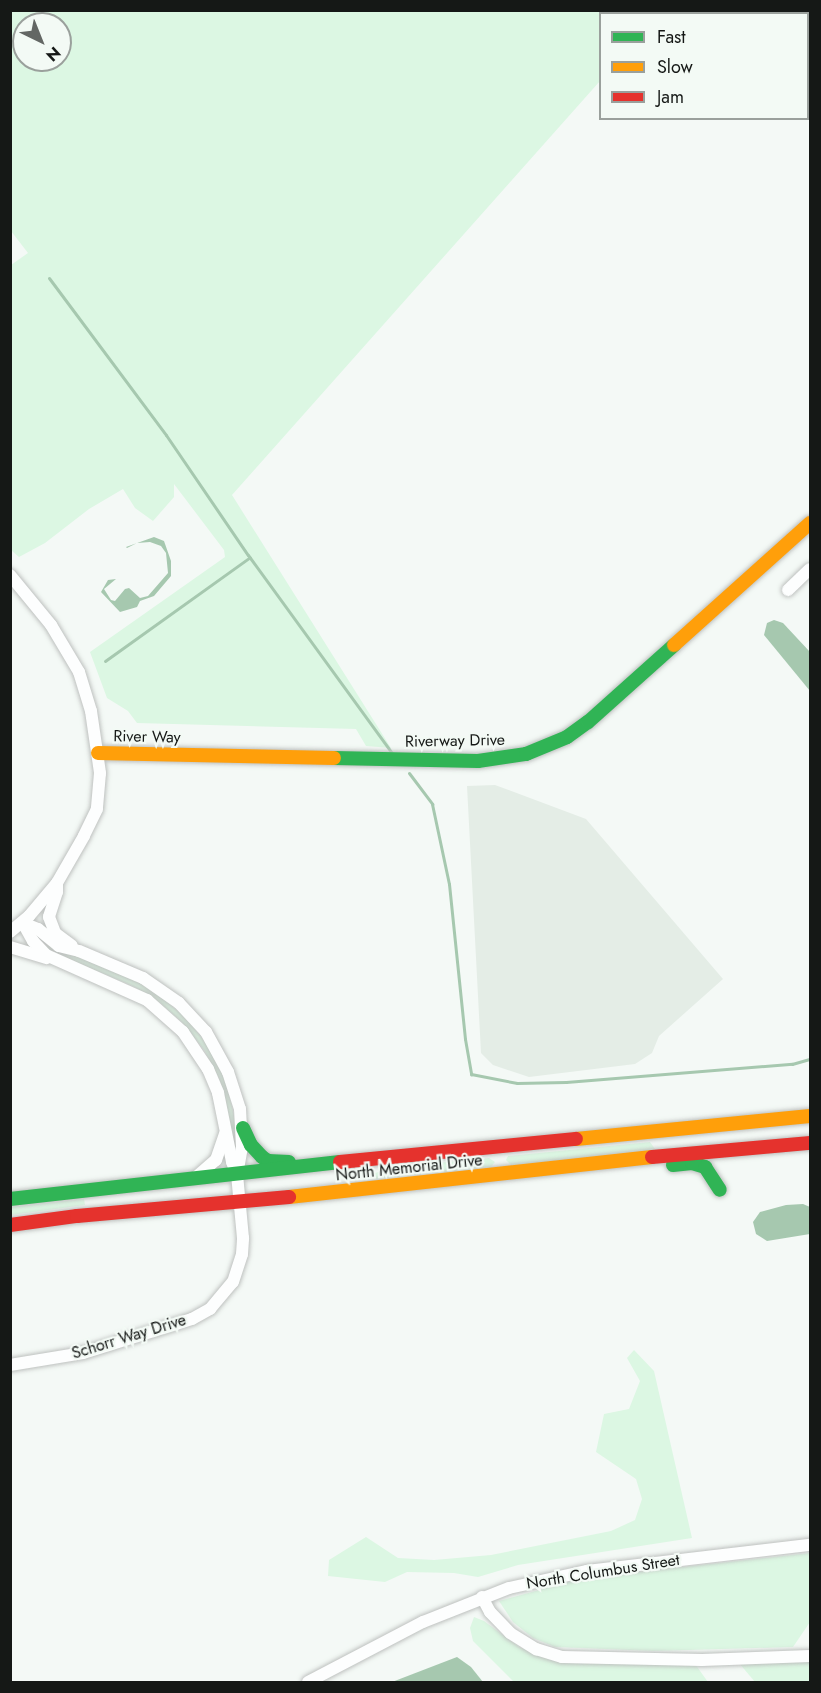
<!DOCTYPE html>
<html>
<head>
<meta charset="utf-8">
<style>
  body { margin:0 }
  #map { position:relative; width:821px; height:1693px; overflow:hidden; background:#f4f9f6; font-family:Jost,sans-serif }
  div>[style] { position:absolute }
  .built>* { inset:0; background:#e4ede6 }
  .green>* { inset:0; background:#dcf7e3 }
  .water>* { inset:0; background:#a6c8af }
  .stream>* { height:3px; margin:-1.5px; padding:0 1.5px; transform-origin:1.5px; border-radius:1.5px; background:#a6c8af }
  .roads { filter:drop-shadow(0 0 2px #bec1bf) drop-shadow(0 0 2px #bec1bf) }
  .street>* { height:12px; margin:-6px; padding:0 6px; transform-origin:6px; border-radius:6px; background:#fdfefe }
  .fast>* { height:14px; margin:-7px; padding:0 7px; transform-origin:7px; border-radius:7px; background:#30b455 }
  .slow>* { height:14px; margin:-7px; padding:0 7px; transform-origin:7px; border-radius:7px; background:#ff9f0a }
  .jam>* { height:14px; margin:-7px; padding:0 7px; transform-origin:7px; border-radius:7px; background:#e5322d }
  span { translate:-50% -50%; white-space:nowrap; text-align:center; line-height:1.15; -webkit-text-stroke:4.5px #f3faf5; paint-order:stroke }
  .street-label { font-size:16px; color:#151816 }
  .frame { position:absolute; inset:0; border:12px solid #151816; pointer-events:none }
  .legend { position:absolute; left:599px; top:12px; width:210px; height:108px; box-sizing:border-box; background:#f3faf5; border:2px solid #9aa09c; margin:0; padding:8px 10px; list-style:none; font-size:18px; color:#151816 }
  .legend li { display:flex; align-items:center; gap:12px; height:30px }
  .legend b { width:30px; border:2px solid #9aa09c }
  .north { position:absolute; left:12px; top:12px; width:60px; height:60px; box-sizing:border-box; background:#f3faf5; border:2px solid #9aa09c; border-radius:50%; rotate:137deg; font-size:16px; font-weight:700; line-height:24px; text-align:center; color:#151816 }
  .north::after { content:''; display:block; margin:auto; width:21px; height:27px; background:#636764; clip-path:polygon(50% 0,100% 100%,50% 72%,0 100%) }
</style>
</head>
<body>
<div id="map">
  <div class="built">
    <i style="clip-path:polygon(495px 785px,586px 819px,723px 979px,659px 1036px,652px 1053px,635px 1064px,529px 1077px,493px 1065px,481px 1053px,467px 786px)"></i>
  </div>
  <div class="green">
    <i style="clip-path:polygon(evenodd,11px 10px,663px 11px,661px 13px,600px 14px,600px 81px,232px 495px,391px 748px,366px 746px,356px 729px,137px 723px,128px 711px,107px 698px,90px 652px,225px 557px,224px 550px,174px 484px,174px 497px,153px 521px,135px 508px,123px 489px,89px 509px,45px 543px,19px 557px,11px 550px,11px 265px,28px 253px,11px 231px,11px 10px,24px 24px,60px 24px,60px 60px,24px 60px,24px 24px)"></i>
    <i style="clip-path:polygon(49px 945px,135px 980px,161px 997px,186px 1018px,210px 1048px,225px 1077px,237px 1129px,231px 1129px,219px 1078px,205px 1051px,182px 1022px,158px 1001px,133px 986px,45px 949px)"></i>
    <i style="clip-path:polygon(650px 1142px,655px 1149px,512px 1166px,506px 1160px,508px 1156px)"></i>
    <i style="clip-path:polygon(489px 1158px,495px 1162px,491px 1167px,376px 1179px,371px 1177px,372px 1174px,395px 1167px)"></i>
    <i style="clip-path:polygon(84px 1199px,85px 1205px,11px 1215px,11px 1207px)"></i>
    <i style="clip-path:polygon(634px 1350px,654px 1371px,692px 1538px,518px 1565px,478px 1577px,454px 1573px,407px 1572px,385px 1582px,328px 1576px,329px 1560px,366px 1537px,398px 1558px,434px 1560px,491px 1555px,611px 1531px,635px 1520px,642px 1499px,636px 1479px,596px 1452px,604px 1414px,629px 1409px,640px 1381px,627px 1358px)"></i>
    <i style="clip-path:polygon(810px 1553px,810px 1622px,793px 1647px,654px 1651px,555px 1647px,533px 1638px,513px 1622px,499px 1601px,583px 1578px)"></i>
    <i style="clip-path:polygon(474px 1617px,484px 1621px,519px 1647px,545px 1658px,695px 1664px,708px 1682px,514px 1682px,473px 1641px,470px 1628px)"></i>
    <i style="clip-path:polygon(810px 1661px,810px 1682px,755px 1682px,739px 1663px)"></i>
  </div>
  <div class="water">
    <i style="clip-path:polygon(154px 537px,164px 541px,171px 561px,171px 576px,154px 596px,140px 601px,137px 607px,120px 612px,101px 592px,108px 580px,116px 579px,104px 589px,111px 600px,115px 601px,125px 589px,129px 588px,140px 598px,148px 596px,168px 573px,166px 553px,161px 546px,150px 542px,137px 543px,127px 548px,126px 547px)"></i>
    <i style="clip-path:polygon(774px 620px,783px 623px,810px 652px,810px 691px,764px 635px,767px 623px)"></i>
    <i style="clip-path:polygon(803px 1204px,810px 1207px,810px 1234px,767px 1241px,756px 1234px,753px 1222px,760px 1212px,786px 1205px)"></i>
    <i style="clip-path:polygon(457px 1657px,471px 1667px,483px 1682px,392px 1682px)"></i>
  </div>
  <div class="stream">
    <i style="left:49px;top:278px;width:196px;rotate:53.3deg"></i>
    <i style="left:166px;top:435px;width:145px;rotate:55.7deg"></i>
    <i style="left:248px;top:555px;width:245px;rotate:54deg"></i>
    <i style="left:105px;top:661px;width:178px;rotate:-35.6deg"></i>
    <i style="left:409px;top:773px;width:39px;rotate:53deg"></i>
    <i style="left:432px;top:804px;width:82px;rotate:78deg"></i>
    <i style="left:449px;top:884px;width:156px;rotate:84.1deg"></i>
    <i style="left:465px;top:1039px;width:36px;rotate:80deg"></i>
    <i style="left:471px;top:1074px;width:47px;rotate:11.1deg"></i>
    <i style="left:517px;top:1083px;width:49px;rotate:-1.2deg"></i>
    <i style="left:566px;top:1082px;width:227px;rotate:-4.6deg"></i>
    <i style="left:792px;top:1064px;width:19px;rotate:-16deg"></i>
  </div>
  <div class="roads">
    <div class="street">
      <i style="left:10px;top:575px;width:65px;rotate:50.6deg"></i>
      <i style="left:51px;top:625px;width:55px;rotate:59.2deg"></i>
      <i style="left:79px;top:672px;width:41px;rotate:72.9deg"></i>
      <i style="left:91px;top:711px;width:63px;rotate:81.7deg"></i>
      <i style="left:100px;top:773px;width:36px;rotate:95deg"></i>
      <i style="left:97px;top:809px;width:30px;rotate:116deg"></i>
      <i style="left:84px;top:836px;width:54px;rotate:119.9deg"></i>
      <i style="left:57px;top:883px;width:43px;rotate:130.3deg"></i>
      <i style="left:29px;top:916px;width:25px;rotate:140deg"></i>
      <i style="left:788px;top:590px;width:30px;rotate:-44deg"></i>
      <i style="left:57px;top:883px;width:9px;rotate:90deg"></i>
      <i style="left:57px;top:892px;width:26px;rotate:108deg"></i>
      <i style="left:49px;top:917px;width:17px;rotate:69deg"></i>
      <i style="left:55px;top:933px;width:21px;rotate:37deg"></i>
      <i style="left:23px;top:923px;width:21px;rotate:61deg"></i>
      <i style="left:33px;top:941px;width:19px;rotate:47deg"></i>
      <i style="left:46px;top:955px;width:111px;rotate:24deg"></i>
      <i style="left:147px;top:1000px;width:48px;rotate:41.6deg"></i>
      <i style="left:183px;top:1032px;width:45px;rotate:56deg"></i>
      <i style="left:208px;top:1069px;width:26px;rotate:67deg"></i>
      <i style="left:218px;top:1093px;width:70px;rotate:78.5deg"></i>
      <i style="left:232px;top:1162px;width:14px;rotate:69deg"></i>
      <i style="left:10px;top:947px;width:38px;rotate:17deg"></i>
      <i style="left:195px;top:1178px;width:28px;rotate:-41deg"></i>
      <i style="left:216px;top:1160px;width:28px;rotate:-71deg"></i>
      <i style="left:10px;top:1365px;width:74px;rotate:-9.3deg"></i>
      <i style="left:83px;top:1353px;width:114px;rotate:-17.3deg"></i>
      <i style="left:192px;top:1319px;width:21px;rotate:-29deg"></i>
      <i style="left:210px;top:1309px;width:35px;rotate:-50deg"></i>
      <i style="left:233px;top:1282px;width:29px;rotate:-72deg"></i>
      <i style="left:242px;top:1254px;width:16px;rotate:-86deg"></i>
      <i style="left:243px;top:1238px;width:63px;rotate:-95.4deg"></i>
      <i style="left:237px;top:1175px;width:28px;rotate:-80deg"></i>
      <i style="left:242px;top:1147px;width:38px;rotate:-93deg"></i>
      <i style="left:240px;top:1109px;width:39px;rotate:-108deg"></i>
      <i style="left:228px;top:1072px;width:46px;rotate:-118.8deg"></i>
      <i style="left:206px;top:1032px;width:40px;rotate:-133deg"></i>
      <i style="left:179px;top:1003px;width:44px;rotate:-145.2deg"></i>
      <i style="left:143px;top:978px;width:69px;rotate:-157.1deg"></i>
      <i style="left:79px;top:951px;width:21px;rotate:-166deg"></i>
      <i style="left:59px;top:946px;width:27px;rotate:-141deg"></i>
      <i style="left:38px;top:929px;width:16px;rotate:-158deg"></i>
      <i style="left:482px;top:1597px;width:17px;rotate:62deg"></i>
      <i style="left:490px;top:1612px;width:29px;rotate:46deg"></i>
      <i style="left:510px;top:1633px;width:31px;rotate:32deg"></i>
      <i style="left:536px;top:1649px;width:27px;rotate:17deg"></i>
      <i style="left:562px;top:1657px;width:140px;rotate:1.2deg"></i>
      <i style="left:702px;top:1660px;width:108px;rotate:-2.1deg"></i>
      <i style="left:308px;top:1682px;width:130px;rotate:-27.6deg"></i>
      <i style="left:423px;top:1622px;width:92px;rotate:-21.6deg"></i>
      <i style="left:509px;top:1588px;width:80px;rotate:-12.3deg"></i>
      <i style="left:587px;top:1571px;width:225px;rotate:-6.7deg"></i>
    </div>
    <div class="fast">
      <i style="left:334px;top:758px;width:144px;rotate:1.2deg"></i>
      <i style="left:478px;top:761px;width:49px;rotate:-8.3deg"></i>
      <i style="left:526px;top:754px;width:44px;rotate:-22.5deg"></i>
      <i style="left:567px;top:737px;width:26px;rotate:-36deg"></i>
      <i style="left:588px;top:722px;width:115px;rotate:-41.8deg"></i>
      <i style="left:243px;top:1128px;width:19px;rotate:65deg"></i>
      <i style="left:251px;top:1145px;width:16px;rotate:47deg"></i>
      <i style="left:262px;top:1157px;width:7px;rotate:34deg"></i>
      <i style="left:268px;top:1161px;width:21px;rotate:3deg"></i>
      <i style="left:673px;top:1165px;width:19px;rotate:-6deg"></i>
      <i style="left:692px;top:1163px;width:14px;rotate:17deg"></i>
      <i style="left:705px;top:1167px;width:27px;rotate:57deg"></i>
      <i style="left:10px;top:1199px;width:332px;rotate:-6.4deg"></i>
    </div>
    <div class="slow">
      <i style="left:674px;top:645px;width:183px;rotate:-41.9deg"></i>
      <i style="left:98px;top:753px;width:236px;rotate:1.2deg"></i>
      <i style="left:576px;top:1139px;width:235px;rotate:-5.6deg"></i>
      <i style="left:289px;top:1197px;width:365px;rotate:-6.3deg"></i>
    </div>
    <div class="jam">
      <i style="left:652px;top:1157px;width:159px;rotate:-5.1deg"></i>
      <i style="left:340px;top:1162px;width:237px;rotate:-5.6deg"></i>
      <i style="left:10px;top:1225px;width:68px;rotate:-7.7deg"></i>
      <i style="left:77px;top:1216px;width:213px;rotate:-5.1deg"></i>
    </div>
  </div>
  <div class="street-label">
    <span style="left:147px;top:737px;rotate:1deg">River Way</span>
    <span style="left:455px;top:741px;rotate:-1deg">Riverway Drive</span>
    <span style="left:409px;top:1168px;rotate:-6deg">North Memorial Drive</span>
    <span style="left:129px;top:1337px;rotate:-17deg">Schorr Way Drive</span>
    <span style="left:603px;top:1572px;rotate:-9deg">North Columbus Street</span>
  </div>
  <div class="frame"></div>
  <ul class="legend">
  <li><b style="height:8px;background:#30b455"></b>Fast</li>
  <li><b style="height:8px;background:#ff9f0a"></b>Slow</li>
  <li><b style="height:8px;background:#e5322d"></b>Jam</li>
  </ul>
  <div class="north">N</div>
</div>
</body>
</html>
